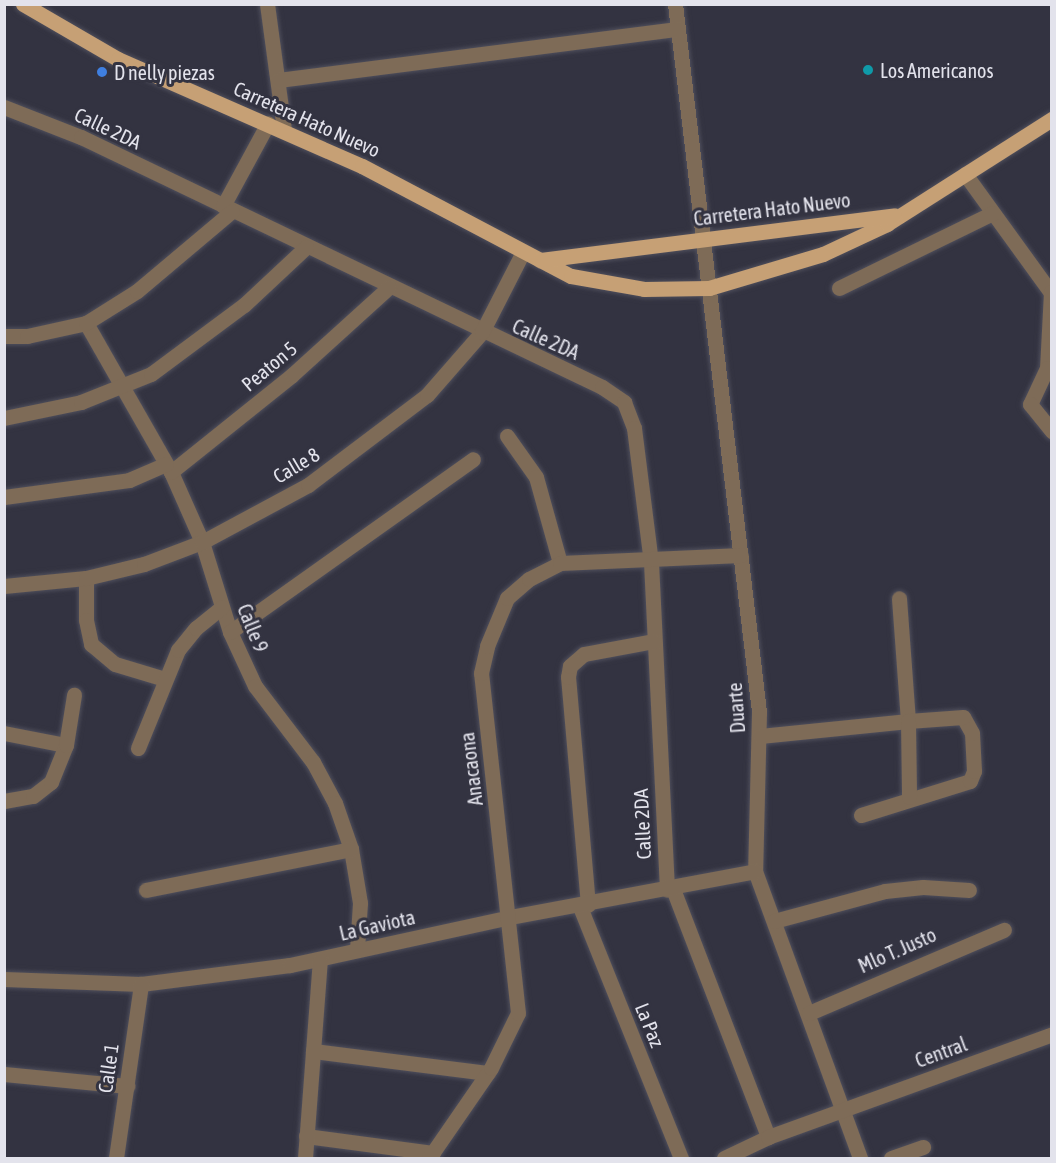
<!DOCTYPE html>
<html>
<head>
<meta charset="utf-8">
<style>
  body { margin:0 }
  #map { position:relative; width:1056px; height:1163px; overflow:hidden; background:#333341; font-family:"Asap Condensed",sans-serif }
  div>[style] { position:absolute }
  .roads { filter:drop-shadow(0 0 2px #4f4f5c) drop-shadow(0 0 2px #4f4f5c) }
  .minor>* { height:15px; margin:-7.5px; padding:0 7.5px; transform-origin:7.5px; border-radius:7.5px; background:#7e6b57 }
  .major>* { height:15px; margin:-7.5px; padding:0 7.5px; transform-origin:7.5px; border-radius:7.5px; background:#c6a075 }
  .dots>* { width:16px; height:16px; translate:-50% -50%; box-sizing:border-box; border:3px solid #333341; border-radius:50% }
  span { translate:-50% -50%; white-space:nowrap; text-align:center; line-height:1.15; -webkit-text-stroke:6px #333341; paint-order:stroke }
  .poi-label { font-size:20px; color:#e3e3ec }
  .left { translate:0 -50%; text-align:left }
  .street-label { font-size:20px; color:#e3e3ec }
  .frame { position:absolute; inset:0; border:6px solid #e3e3ec; pointer-events:none }
</style>
</head>
<body>
<div id="map">
  <div class="roads">
    <div class="minor">
      <i style="left:267px;top:4px;width:127px;rotate:82.3deg"></i>
      <i style="left:675px;top:4px;width:713px;rotate:83.23deg"></i>
      <i style="left:759px;top:712px;width:159px;rotate:91.4deg"></i>
      <i style="left:755px;top:871px;width:306px;rotate:69.9deg"></i>
      <i style="left:278px;top:80px;width:403px;rotate:-7.3deg"></i>
      <i style="left:4px;top:107px;width:83px;rotate:21.3deg"></i>
      <i style="left:81px;top:137px;width:578px;rotate:25.63deg"></i>
      <i style="left:602px;top:387px;width:27px;rotate:34deg"></i>
      <i style="left:624px;top:402px;width:28px;rotate:69deg"></i>
      <i style="left:634px;top:428px;width:135px;rotate:82.8deg"></i>
      <i style="left:651px;top:562px;width:328px;rotate:87.2deg"></i>
      <i style="left:965px;top:174px;width:148px;rotate:54.1deg"></i>
      <i style="left:223px;top:206px;width:94px;rotate:-61.5deg"></i>
      <i style="left:839px;top:288px;width:171px;rotate:-26deg"></i>
      <i style="left:1051px;top:292px;width:76px;rotate:93deg"></i>
      <i style="left:1047px;top:368px;width:40px;rotate:115deg"></i>
      <i style="left:1030px;top:404px;width:35px;rotate:51deg"></i>
      <i style="left:86px;top:323px;width:172px;rotate:60.3deg"></i>
      <i style="left:171px;top:472px;width:77px;rotate:66.1deg"></i>
      <i style="left:202px;top:542px;width:94px;rotate:72.7deg"></i>
      <i style="left:230px;top:632px;width:60px;rotate:65.2deg"></i>
      <i style="left:255px;top:686px;width:96px;rotate:52.7deg"></i>
      <i style="left:313px;top:762px;width:47px;rotate:61.8deg"></i>
      <i style="left:335px;top:803px;width:49px;rotate:70.8deg"></i>
      <i style="left:351px;top:849px;width:55px;rotate:80.5deg"></i>
      <i style="left:360px;top:903px;width:47px;rotate:93.7deg"></i>
      <i style="left:4px;top:336px;width:23px"></i>
      <i style="left:27px;top:336px;width:60px;rotate:-12.4deg"></i>
      <i style="left:86px;top:323px;width:60px;rotate:-32.1deg"></i>
      <i style="left:137px;top:291px;width:124px;rotate:-40.1deg"></i>
      <i style="left:4px;top:418px;width:79px;rotate:-11.7deg"></i>
      <i style="left:81px;top:402px;width:75px;rotate:-21.8deg"></i>
      <i style="left:151px;top:374px;width:116px;rotate:-36.6deg"></i>
      <i style="left:244px;top:305px;width:85px;rotate:-43.1deg"></i>
      <i style="left:507px;top:436px;width:50px;rotate:54.7deg"></i>
      <i style="left:536px;top:477px;width:89px;rotate:74.4deg"></i>
      <i style="left:171px;top:472px;width:155px;rotate:-38.7deg"></i>
      <i style="left:292px;top:375px;width:131px;rotate:-42.2deg"></i>
      <i style="left:4px;top:497px;width:126px;rotate:-7.7deg"></i>
      <i style="left:129px;top:480px;width:40px;rotate:-23.4deg"></i>
      <i style="left:86px;top:578px;width:42px;rotate:90deg"></i>
      <i style="left:86px;top:620px;width:25px;rotate:78deg"></i>
      <i style="left:91px;top:644px;width:31px;rotate:40deg"></i>
      <i style="left:115px;top:664px;width:52px;rotate:16.7deg"></i>
      <i style="left:4px;top:586px;width:82px;rotate:-5.6deg"></i>
      <i style="left:86px;top:578px;width:60px;rotate:-13.6deg"></i>
      <i style="left:144px;top:564px;width:62px;rotate:-20.8deg"></i>
      <i style="left:202px;top:542px;width:120px;rotate:-28.3deg"></i>
      <i style="left:308px;top:485px;width:149px;rotate:-37.1deg"></i>
      <i style="left:427px;top:395px;width:84px;rotate:-48.9deg"></i>
      <i style="left:482px;top:332px;width:90px;rotate:-62.9deg"></i>
      <i style="left:230px;top:632px;width:298px;rotate:-35.4deg"></i>
      <i style="left:4px;top:733px;width:63px;rotate:11deg"></i>
      <i style="left:760px;top:736px;width:149px;rotate:-5.8deg"></i>
      <i style="left:908px;top:721px;width:123px;rotate:-94.2deg"></i>
      <i style="left:138px;top:748px;width:106px;rotate:-67.8deg"></i>
      <i style="left:178px;top:650px;width:28px;rotate:-51deg"></i>
      <i style="left:196px;top:628px;width:33px;rotate:-39deg"></i>
      <i style="left:4px;top:801px;width:29px;rotate:-10deg"></i>
      <i style="left:33px;top:796px;width:23px;rotate:-38deg"></i>
      <i style="left:51px;top:782px;width:40px;rotate:-68deg"></i>
      <i style="left:66px;top:745px;width:51px;rotate:-80.9deg"></i>
      <i style="left:861px;top:815px;width:114px;rotate:-17.3deg"></i>
      <i style="left:970px;top:781px;width:11px;rotate:-68deg"></i>
      <i style="left:974px;top:771px;width:38px;rotate:-93deg"></i>
      <i style="left:972px;top:733px;width:18px;rotate:-119deg"></i>
      <i style="left:963px;top:717px;width:55px;rotate:175.8deg"></i>
      <i style="left:908px;top:721px;width:76px;rotate:89.2deg"></i>
      <i style="left:673px;top:889px;width:266px;rotate:69deg"></i>
      <i style="left:146px;top:890px;width:209px;rotate:-11.3deg"></i>
      <i style="left:588px;top:905px;width:229px;rotate:-95deg"></i>
      <i style="left:568px;top:677px;width:11px;rotate:-80deg"></i>
      <i style="left:570px;top:666px;width:18px;rotate:-41deg"></i>
      <i style="left:584px;top:654px;width:71px;rotate:-10.5deg"></i>
      <i style="left:580px;top:907px;width:271px;rotate:68.1deg"></i>
      <i style="left:774px;top:921px;width:115px;rotate:-15.1deg"></i>
      <i style="left:885px;top:891px;width:38px;rotate:-6deg"></i>
      <i style="left:923px;top:887px;width:46px;rotate:3.7deg"></i>
      <i style="left:4px;top:979px;width:137px;rotate:2.1deg"></i>
      <i style="left:141px;top:984px;width:150px;rotate:-7.3deg"></i>
      <i style="left:290px;top:965px;width:225px;rotate:-12.3deg"></i>
      <i style="left:510px;top:917px;width:249px;rotate:-10.6deg"></i>
      <i style="left:809px;top:1013px;width:212px;rotate:-23.1deg"></i>
      <i style="left:313px;top:1051px;width:176px;rotate:7.2deg"></i>
      <i style="left:4px;top:1074px;width:124px;rotate:5.6deg"></i>
      <i style="left:306px;top:1136px;width:128px;rotate:7.6deg"></i>
      <i style="left:116px;top:1158px;width:176px;rotate:-81.8deg"></i>
      <i style="left:305px;top:1158px;width:199px;rotate:-85.7deg"></i>
      <i style="left:429px;top:1158px;width:109px;rotate:-55.4deg"></i>
      <i style="left:491px;top:1068px;width:61px;rotate:-63.9deg"></i>
      <i style="left:518px;top:1013px;width:342px;rotate:-96.2deg"></i>
      <i style="left:481px;top:673px;width:28px;rotate:-77deg"></i>
      <i style="left:487px;top:646px;width:52px;rotate:-67.4deg"></i>
      <i style="left:507px;top:598px;width:29px;rotate:-41deg"></i>
      <i style="left:529px;top:579px;width:35px;rotate:-27deg"></i>
      <i style="left:560px;top:563px;width:181px;rotate:-2.5deg"></i>
      <i style="left:724px;top:1158px;width:49px;rotate:-25.5deg"></i>
      <i style="left:768px;top:1137px;width:302px;rotate:-19.9deg"></i>
      <i style="left:891px;top:1158px;width:34px;rotate:-19deg"></i>
    </div>
    <div class="major">
      <i style="left:23px;top:4px;width:110px;rotate:30.1deg"></i>
      <i style="left:118px;top:59px;width:266px;rotate:23.7deg"></i>
      <i style="left:362px;top:166px;width:236px;rotate:27.8deg"></i>
      <i style="left:571px;top:276px;width:74px;rotate:10.1deg"></i>
      <i style="left:644px;top:289px;width:65px;rotate:-0.9deg"></i>
      <i style="left:709px;top:288px;width:119px;rotate:-16.6deg"></i>
      <i style="left:823px;top:254px;width:71px;rotate:-25.1deg"></i>
      <i style="left:887px;top:224px;width:196px;rotate:-32.5deg"></i>
      <i style="left:540px;top:260px;width:357px;rotate:-7.2deg"></i>
    </div>
  </div>
  <div class="dots">
    <i style="left:868px;top:70px;background:#0f9aa8"></i>
    <i style="left:102px;top:72px;background:#3f7fe0"></i>
  </div>
  <div class="poi-label">
    <span class="left" style="left:880px;top:70px">Los Americanos</span>
    <span class="left" style="left:114px;top:72px">D nelly piezas</span>
  </div>
  <div class="street-label">
    <span style="left:307px;top:119px;rotate:24deg">Carretera Hato Nuevo</span>
    <span style="left:108px;top:128px;rotate:25deg">Calle 2DA</span>
    <span style="left:772px;top:209px;rotate:-7deg">Carretera Hato Nuevo</span>
    <span style="left:546px;top:339px;rotate:24deg">Calle 2DA</span>
    <span style="left:269px;top:366px;rotate:-40deg">Peaton 5</span>
    <span style="left:296px;top:465px;rotate:-31deg">Calle 8</span>
    <span style="left:253px;top:628px;rotate:68deg">Calle 9</span>
    <span style="left:736px;top:708px;rotate:-94deg">Duarte</span>
    <span style="left:471px;top:769px;rotate:-97deg">Anacaona</span>
    <span style="left:642px;top:824px;rotate:-93deg">Calle 2DA</span>
    <span style="left:377px;top:925px;rotate:-13deg">La Gaviota</span>
    <span style="left:897px;top:950px;rotate:-24deg">Mlo T. Justo</span>
    <span style="left:650px;top:1025px;rotate:68deg">La Paz</span>
    <span style="left:941px;top:1052px;rotate:-20deg">Central</span>
    <span style="left:108px;top:1068px;rotate:-82deg">Calle 1</span>
  </div>
  <div class="frame"></div>
</div>
</body>
</html>
